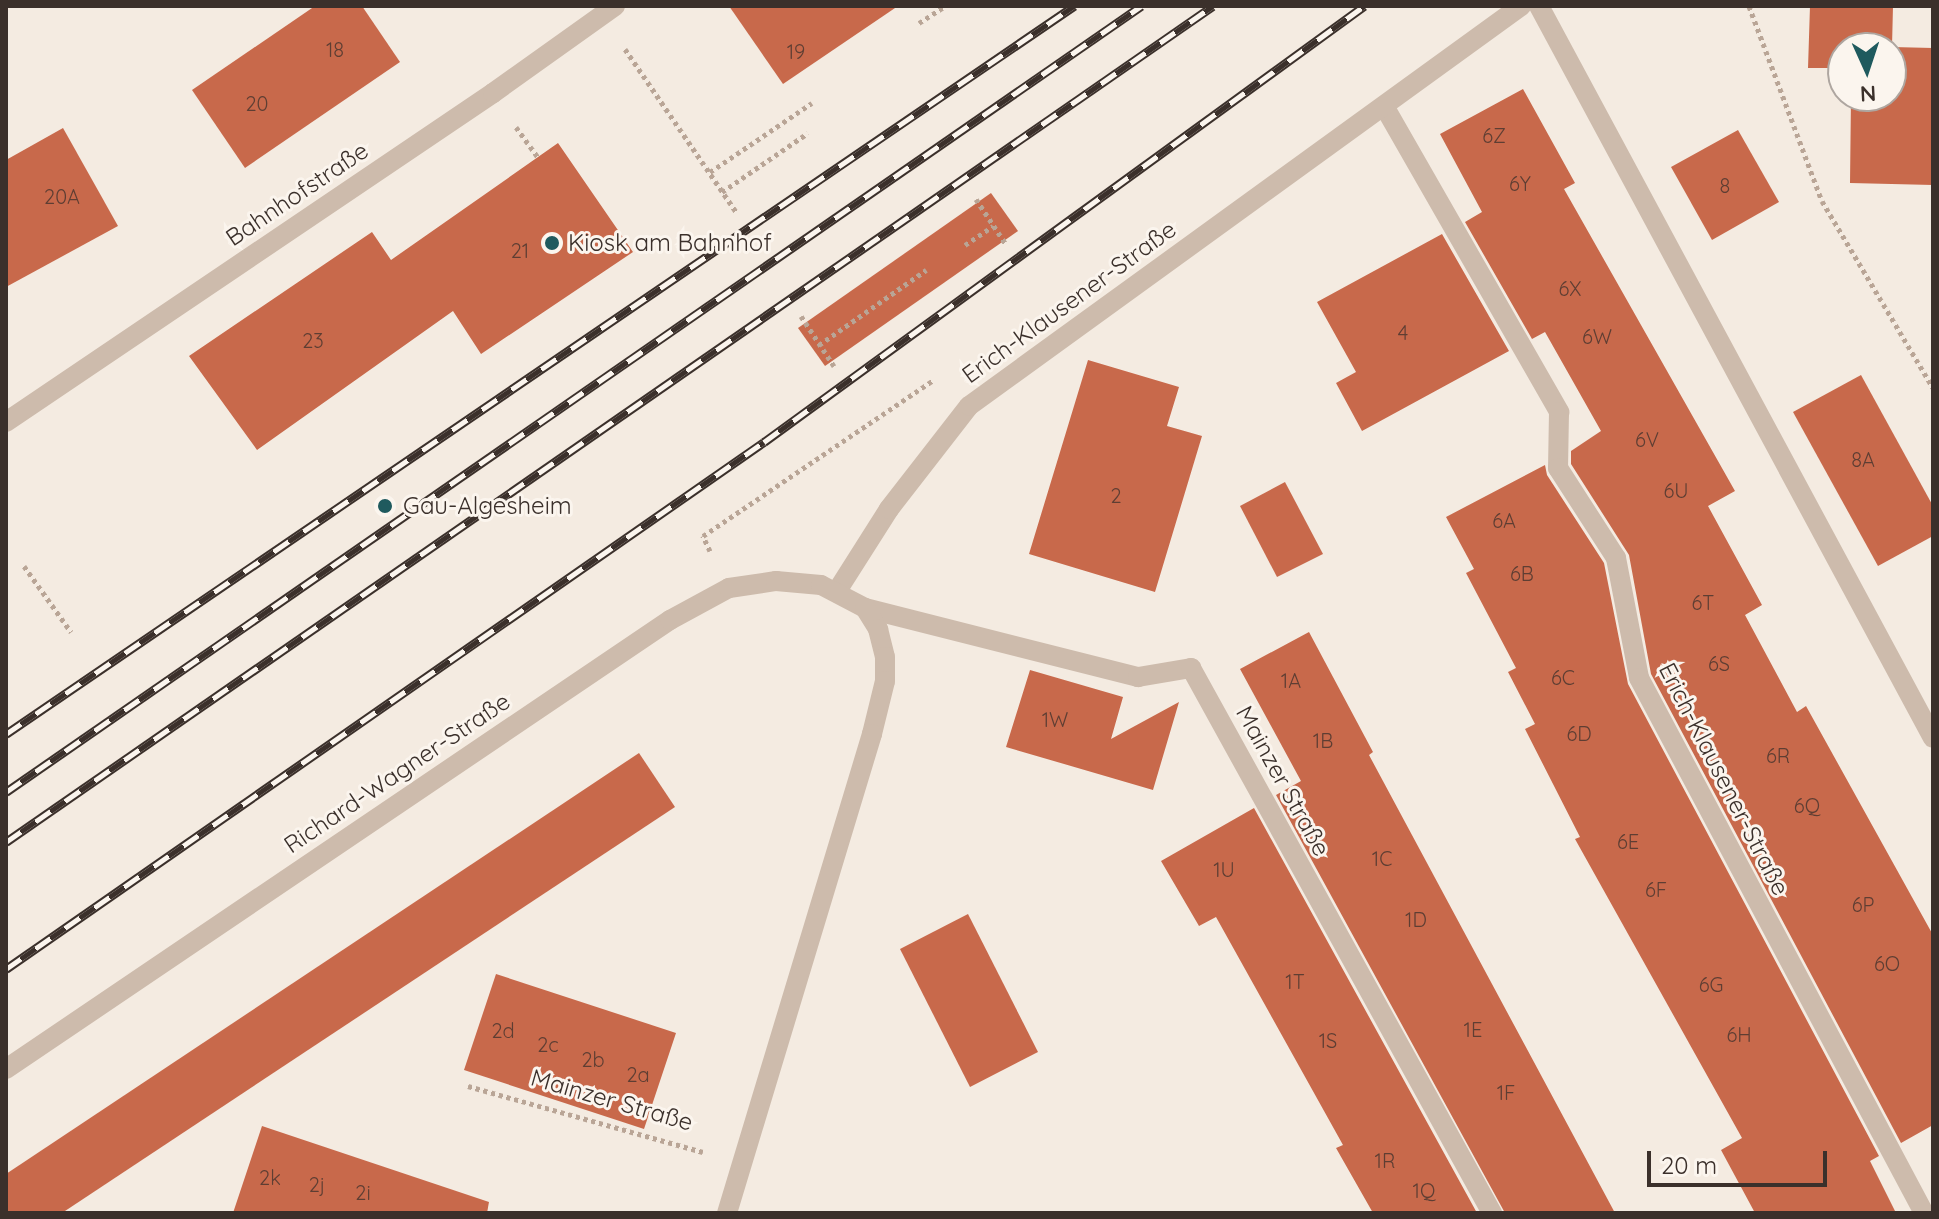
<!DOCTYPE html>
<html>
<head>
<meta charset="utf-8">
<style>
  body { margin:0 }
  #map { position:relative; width:1939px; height:1219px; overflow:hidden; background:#f4ebe1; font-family:Quicksand,sans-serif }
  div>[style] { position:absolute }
  .building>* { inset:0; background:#c8694b }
  .path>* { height:5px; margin-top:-2.5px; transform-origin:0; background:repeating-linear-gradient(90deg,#b9a596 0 4px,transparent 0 8px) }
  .minor>* { height:20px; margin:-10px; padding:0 10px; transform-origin:10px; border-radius:10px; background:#cdbbac }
  .rail>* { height:9px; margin-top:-4.5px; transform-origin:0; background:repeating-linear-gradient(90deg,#fbf5ee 0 18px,#3b302b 0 36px); box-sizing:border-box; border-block:2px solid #3b302b }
  .dots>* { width:22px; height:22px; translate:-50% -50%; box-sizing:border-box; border:4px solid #fbf5ee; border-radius:50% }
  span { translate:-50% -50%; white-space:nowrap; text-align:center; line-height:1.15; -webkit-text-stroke:6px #fbf5ee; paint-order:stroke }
  .number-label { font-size:20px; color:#5e3e33 }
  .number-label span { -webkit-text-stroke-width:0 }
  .street-label { font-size:24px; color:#3b302b }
  .poi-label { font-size:24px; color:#3b302b }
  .left { translate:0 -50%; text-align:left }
  .frame { position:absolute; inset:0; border:8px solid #3b302b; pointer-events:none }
  .north { position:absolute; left:1827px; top:32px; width:80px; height:80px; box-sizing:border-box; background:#fbf5ee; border:2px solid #aea6a0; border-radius:50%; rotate:177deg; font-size:22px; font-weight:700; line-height:32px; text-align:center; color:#3b302b }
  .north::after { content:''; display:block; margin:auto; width:28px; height:36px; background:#1f5a5e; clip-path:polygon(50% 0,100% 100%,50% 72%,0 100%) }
  .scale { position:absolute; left:1647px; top:1151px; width:180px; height:36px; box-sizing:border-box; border:4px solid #3b302b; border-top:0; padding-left:10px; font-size:24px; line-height:28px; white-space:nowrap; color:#3b302b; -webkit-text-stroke:6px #fbf5ee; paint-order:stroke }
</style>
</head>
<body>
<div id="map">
  <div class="building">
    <i style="clip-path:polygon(315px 6px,362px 6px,400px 62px,245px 168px,192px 90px)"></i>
    <i style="clip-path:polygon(729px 6px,898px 6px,783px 84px)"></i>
    <i style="clip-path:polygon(1810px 6px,1893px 6px,1892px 47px,1933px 48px,1933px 185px,1850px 183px,1851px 96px,1891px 96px,1891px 48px,1843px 48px,1843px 68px,1808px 68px)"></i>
    <i style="clip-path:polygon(1523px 89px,1575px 183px,1564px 189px,1735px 491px,1708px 506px,1762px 605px,1745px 615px,1797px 712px,1806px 706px,1933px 935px,1933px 1125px,1901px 1143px,1651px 674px,1629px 555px,1571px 464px,1571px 451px,1601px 431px,1545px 332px,1532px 339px,1465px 222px,1482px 212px,1440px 134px)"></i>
    <i style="clip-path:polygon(63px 128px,118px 226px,6px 287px,6px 160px)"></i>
    <i style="clip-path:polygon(1738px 130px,1779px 202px,1712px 240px,1671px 167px)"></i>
    <i style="clip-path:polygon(558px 143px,633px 252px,481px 354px,453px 311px,257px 450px,189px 356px,372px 232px,391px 260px)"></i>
    <i style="clip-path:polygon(991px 193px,1018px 231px,825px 366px,798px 328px)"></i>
    <i style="clip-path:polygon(1442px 234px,1509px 351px,1362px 431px,1336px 383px,1356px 372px,1317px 302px)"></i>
    <i style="clip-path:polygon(1088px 360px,1179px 387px,1167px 426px,1202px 436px,1155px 592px,1029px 554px)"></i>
    <i style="clip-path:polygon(1861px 375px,1933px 506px,1933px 536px,1878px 566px,1793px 412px)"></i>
    <i style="clip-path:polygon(1545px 465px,1547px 475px,1604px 563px,1628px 684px,1879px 1156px,1870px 1161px,1896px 1213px,1755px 1213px,1721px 1150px,1742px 1138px,1575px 839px,1580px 837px,1525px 729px,1535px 724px,1508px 672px,1516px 668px,1466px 573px,1474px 569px,1446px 517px)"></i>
    <i style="clip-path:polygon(1285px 482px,1323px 554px,1277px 577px,1240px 506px)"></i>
    <i style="clip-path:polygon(1309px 632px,1373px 752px,1369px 755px,1615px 1213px,1505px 1213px,1276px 795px,1301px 781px,1240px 669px)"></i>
    <i style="clip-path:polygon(1030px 670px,1123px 697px,1111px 739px,1179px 702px,1153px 790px,1006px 747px)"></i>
    <i style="clip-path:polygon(639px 753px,675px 807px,62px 1213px,6px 1213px,6px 1174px)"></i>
    <i style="clip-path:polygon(1254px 808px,1477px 1213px,1373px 1213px,1336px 1148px,1343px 1145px,1216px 917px,1199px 926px,1161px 861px)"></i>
    <i style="clip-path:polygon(968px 914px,1038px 1052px,970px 1087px,900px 949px)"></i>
    <i style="clip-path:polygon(496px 974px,676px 1033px,644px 1129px,464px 1070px)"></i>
    <i style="clip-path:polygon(262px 1126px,489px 1202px,487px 1213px,233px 1213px)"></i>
  </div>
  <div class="path">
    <i style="left:1749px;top:6px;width:208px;rotate:69.5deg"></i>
    <i style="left:1822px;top:201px;width:217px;rotate:59.3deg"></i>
    <i style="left:919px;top:23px;width:31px;rotate:-33deg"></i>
    <i style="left:625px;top:49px;width:197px;rotate:55.7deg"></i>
    <i style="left:516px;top:127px;width:37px;rotate:54deg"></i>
    <i style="left:710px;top:172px;width:123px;rotate:-34.1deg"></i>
    <i style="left:722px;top:192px;width:104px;rotate:-34.5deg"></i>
    <i style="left:976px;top:199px;width:53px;rotate:56.6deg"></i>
    <i style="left:965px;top:245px;width:34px;rotate:-34deg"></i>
    <i style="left:801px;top:316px;width:60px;rotate:56.6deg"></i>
    <i style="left:819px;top:345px;width:131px;rotate:-35deg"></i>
    <i style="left:710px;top:551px;width:17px;rotate:-115deg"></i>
    <i style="left:703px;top:536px;width:277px;rotate:-34.1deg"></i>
    <i style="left:24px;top:566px;width:81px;rotate:54.5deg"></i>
    <i style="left:468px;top:1086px;width:244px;rotate:15.7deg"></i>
  </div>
  <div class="minor">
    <i style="left:1539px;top:6px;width:831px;rotate:61.71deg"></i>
    <i style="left:1384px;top:106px;width:353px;rotate:60.2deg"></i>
    <i style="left:1559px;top:412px;width:56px;rotate:91deg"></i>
    <i style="left:1558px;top:468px;width:107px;rotate:57.2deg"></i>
    <i style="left:1616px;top:558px;width:122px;rotate:79.1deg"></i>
    <i style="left:1639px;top:678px;width:606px;rotate:61.96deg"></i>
    <i style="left:6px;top:422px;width:588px;rotate:-34.04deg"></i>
    <i style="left:493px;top:93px;width:150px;rotate:-35.5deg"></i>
    <i style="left:837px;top:591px;width:97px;rotate:-57.6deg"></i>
    <i style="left:889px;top:509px;width:130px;rotate:-52.2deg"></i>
    <i style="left:969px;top:406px;width:682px;rotate:-35.93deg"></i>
    <i style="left:865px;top:608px;width:282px;rotate:14.2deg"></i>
    <i style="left:1138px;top:677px;width:54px;rotate:-9.6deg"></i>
    <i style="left:1191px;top:668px;width:623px;rotate:61.09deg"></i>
    <i style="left:6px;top:1069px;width:802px;rotate:-34.07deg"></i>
    <i style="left:670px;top:620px;width:67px;rotate:-28.5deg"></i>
    <i style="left:729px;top:588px;width:48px;rotate:-8.5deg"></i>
    <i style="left:776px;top:581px;width:45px;rotate:5.1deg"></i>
    <i style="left:821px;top:585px;width:50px;rotate:27.6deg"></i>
    <i style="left:865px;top:608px;width:25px;rotate:58deg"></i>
    <i style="left:878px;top:629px;width:29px;rotate:76deg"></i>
    <i style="left:885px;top:657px;width:24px;rotate:90deg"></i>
    <i style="left:885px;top:681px;width:55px;rotate:103.8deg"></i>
    <i style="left:872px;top:734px;width:500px;rotate:106.84deg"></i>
  </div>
  <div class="rail">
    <i style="left:6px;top:734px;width:1293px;rotate:-34.28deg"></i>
    <i style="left:6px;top:792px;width:1381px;rotate:-34.7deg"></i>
    <i style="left:6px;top:842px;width:1468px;rotate:-34.71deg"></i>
    <i style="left:6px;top:969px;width:923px;rotate:-34.81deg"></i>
    <i style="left:764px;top:442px;width:742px;rotate:-36deg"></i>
  </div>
  <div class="dots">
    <i style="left:552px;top:243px;background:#1f5a5e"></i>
    <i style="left:385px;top:506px;background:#1f5a5e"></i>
  </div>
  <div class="number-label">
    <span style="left:335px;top:49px">18</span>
    <span style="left:796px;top:51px">19</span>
    <span style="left:257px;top:103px">20</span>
    <span style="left:1494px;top:135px">6Z</span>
    <span style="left:1520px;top:183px">6Y</span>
    <span style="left:1725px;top:185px">8</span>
    <span style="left:62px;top:196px">20A</span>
    <span style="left:520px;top:250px">21</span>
    <span style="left:1570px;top:288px">6X</span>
    <span style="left:1403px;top:332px">4</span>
    <span style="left:1597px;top:336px">6W</span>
    <span style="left:313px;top:340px">23</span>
    <span style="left:1647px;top:439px">6V</span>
    <span style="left:1863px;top:459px">8A</span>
    <span style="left:1676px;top:490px">6U</span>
    <span style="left:1116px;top:495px">2</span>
    <span style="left:1504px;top:520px">6A</span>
    <span style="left:1522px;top:573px">6B</span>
    <span style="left:1703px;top:602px">6T</span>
    <span style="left:1719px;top:663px">6S</span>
    <span style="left:1563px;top:677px">6C</span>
    <span style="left:1291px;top:680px">1A</span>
    <span style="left:1055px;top:719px">1W</span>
    <span style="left:1579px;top:733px">6D</span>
    <span style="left:1323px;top:740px">1B</span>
    <span style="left:1778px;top:755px">6R</span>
    <span style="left:1807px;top:805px">6Q</span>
    <span style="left:1628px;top:841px">6E</span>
    <span style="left:1382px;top:858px">1C</span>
    <span style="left:1224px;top:869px">1U</span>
    <span style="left:1656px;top:889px">6F</span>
    <span style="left:1863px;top:904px">6P</span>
    <span style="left:1416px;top:919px">1D</span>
    <span style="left:1887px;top:963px">6O</span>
    <span style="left:1295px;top:981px">1T</span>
    <span style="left:1711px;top:984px">6G</span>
    <span style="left:1473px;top:1029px">1E</span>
    <span style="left:503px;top:1030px">2d</span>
    <span style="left:1739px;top:1034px">6H</span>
    <span style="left:1328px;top:1040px">1S</span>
    <span style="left:548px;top:1044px">2c</span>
    <span style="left:593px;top:1059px">2b</span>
    <span style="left:638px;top:1074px">2a</span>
    <span style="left:1506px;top:1092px">1F</span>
    <span style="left:1385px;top:1160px">1R</span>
    <span style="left:270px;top:1177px">2k</span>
    <span style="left:317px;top:1184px">2j</span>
    <span style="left:1424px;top:1190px">1Q</span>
    <span style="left:363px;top:1192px">2i</span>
  </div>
  <div class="street-label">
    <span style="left:297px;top:194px;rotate:-34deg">Bahnhofstraße</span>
    <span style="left:1069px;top:302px;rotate:-36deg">Erich-Klausener-Straße</span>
    <span style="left:397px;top:773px;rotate:-34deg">Richard-Wagner-Straße</span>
    <span style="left:1724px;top:779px;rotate:63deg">Erich-Klausener-Straße</span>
    <span style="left:1283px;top:781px;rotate:61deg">Mainzer Straße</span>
    <span style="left:612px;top:1100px;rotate:16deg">Mainzer Straße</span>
  </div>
  <div class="poi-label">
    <span class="left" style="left:568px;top:243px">Kiosk am Bahnhof</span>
    <span class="left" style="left:403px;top:506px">Gau-Algesheim</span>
  </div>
  <div class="frame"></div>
  <div class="north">N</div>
  <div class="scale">20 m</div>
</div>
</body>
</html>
